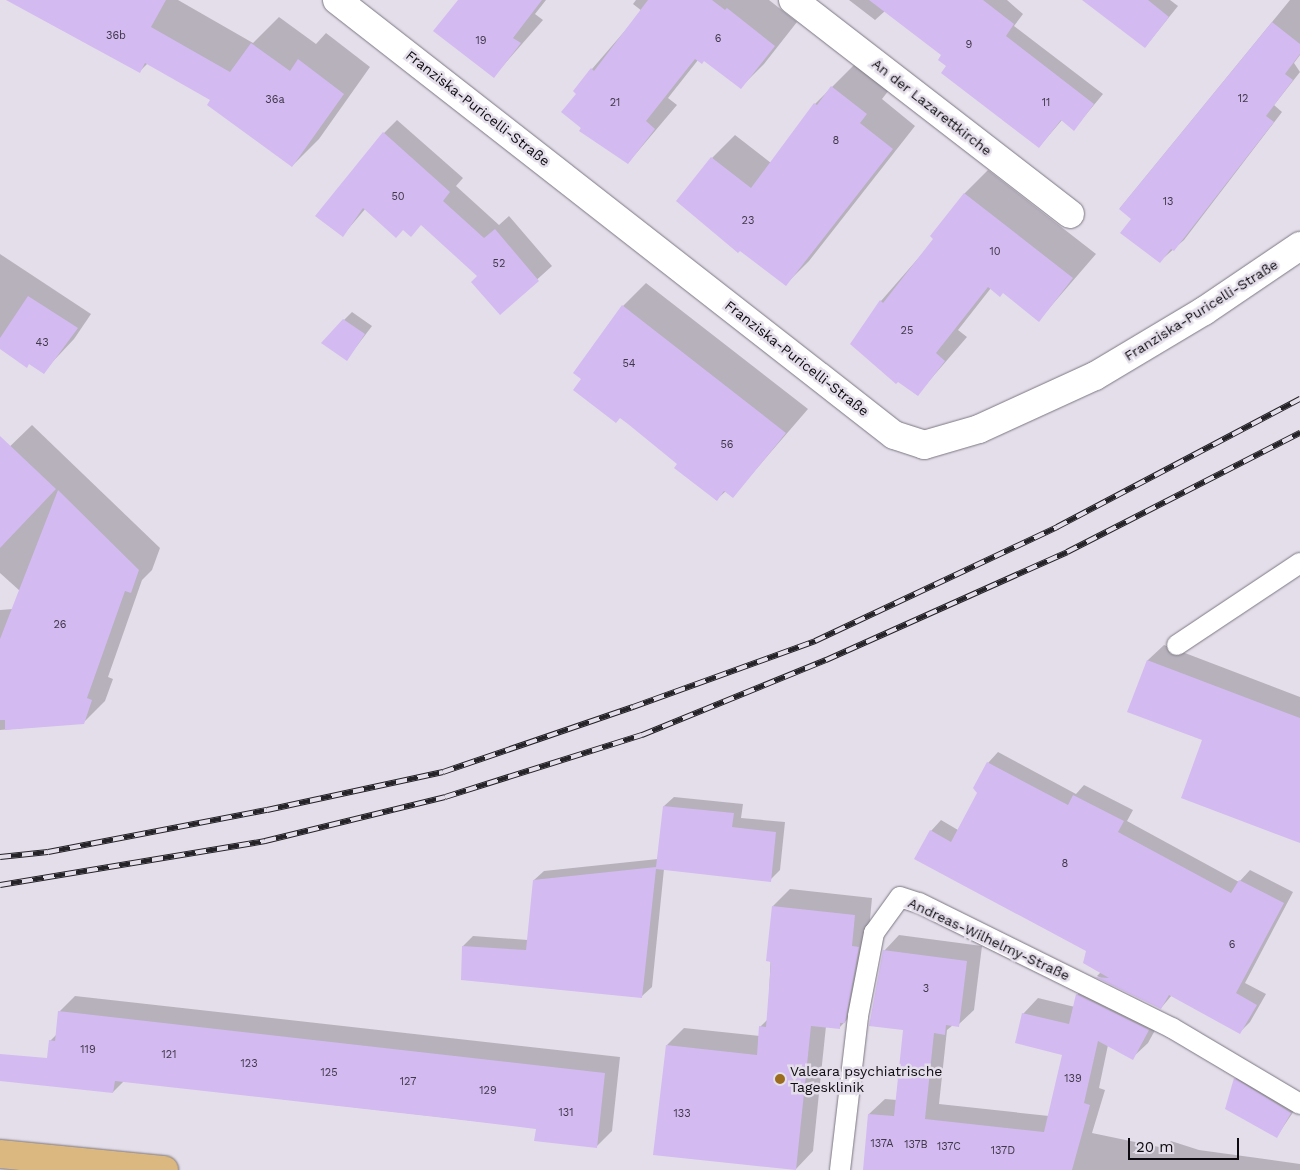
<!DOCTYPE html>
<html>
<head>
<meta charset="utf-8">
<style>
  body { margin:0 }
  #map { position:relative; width:1300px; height:1170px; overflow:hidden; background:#e4deea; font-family:"Work Sans",sans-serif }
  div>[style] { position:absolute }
  .shadow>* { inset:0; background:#0003 }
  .building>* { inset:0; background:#d3baf1 }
  .roads { filter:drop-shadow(0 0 1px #7c7782) drop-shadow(0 0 1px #7c7782) }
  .service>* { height:20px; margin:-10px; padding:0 10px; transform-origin:10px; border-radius:10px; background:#fff }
  .minor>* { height:28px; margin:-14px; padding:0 14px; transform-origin:14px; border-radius:14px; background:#fff }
  .primary>* { height:28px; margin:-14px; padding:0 14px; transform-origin:14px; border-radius:14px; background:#dab87f }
  .rail>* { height:5.5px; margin-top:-2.75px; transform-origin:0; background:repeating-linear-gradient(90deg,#e4deea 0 11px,#252328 0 22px); box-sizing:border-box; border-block:1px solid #252328 }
  .dots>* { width:14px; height:14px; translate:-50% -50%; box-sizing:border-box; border:2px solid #e4deea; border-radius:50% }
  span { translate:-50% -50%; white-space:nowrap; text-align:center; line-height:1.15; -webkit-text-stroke:5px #e4deea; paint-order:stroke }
  .number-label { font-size:11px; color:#3f3848 }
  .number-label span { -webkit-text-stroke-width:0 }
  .street-label { font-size:14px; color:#0e0c10 }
  .poi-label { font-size:14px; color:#0e0c10 }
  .left { translate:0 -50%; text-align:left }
  .scale { position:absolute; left:1128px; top:1138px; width:111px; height:22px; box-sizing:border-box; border:2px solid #0e0c10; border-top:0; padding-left:6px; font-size:15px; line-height:18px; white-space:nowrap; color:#0e0c10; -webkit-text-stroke:4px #e4deea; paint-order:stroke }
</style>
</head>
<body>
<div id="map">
  <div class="shadow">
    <i style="clip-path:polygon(33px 0,178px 0,253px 43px,279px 17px,316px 44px,326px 33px,370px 67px,319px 139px,292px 166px,212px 100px,148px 63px,139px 72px)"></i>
    <i style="clip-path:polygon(459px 0,546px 0,535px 14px,543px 20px,494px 76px)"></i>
    <i style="clip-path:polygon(636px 0,769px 0,797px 22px,764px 64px,741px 87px,705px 60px,698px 60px,668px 98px,677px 105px,628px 163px,581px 130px,578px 93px,592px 69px,642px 11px,633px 4px)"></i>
    <i style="clip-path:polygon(849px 0,1007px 0,1023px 14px,1014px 26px,1103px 94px,1074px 129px,1062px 120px,1039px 147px,947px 66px,943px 55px,885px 11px,875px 20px)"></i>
    <i style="clip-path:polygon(1084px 0,1170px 0,1178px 6px,1145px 47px)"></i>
    <i style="clip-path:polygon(1290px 0,1300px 0,1300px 55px,1294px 63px,1300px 72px,1274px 105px,1282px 112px,1184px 240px,1159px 262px,1133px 218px,1120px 208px)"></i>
    <i style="clip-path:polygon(855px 64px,889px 90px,882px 99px,915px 126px,809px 261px,786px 284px,712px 158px,735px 135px,771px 163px,815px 104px)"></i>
    <i style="clip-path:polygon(397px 120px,463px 178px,456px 186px,499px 225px,509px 216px,552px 266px,500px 313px,479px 276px,422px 224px,403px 229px,366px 208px,343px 235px,384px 133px)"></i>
    <i style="clip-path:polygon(988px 170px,1096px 254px,1039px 320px,1003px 292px,991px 288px,958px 330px,967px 337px,917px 395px,852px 344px,881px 301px,935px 239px,932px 236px,965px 193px)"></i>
    <i style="clip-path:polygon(0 254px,91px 314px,74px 339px,43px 372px,0 343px)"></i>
    <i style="clip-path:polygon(646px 283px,808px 409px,733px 496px,726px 491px,716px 500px,679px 464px,623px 306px)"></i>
    <i style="clip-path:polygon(352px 312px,372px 326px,347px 359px,344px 320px)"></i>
    <i style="clip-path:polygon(32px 425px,160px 548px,152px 570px,142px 580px,108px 677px,113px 679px,105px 701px,83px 723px,0 730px,0 610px,13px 609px,20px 591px,0 573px,0 456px)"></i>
    <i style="clip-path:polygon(1164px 645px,1300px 697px,1300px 842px,1204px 739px,1129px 711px,1148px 660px)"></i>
    <i style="clip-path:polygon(998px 752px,1076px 794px,1084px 785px,1133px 810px,1127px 821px,1239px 882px,1250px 870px,1293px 892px,1245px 983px,1266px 994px,1250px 1022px,1240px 1032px,1172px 995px,1161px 1008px,1097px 976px,1101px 972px,1088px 950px,931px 831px,941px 820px,958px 830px,978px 793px,988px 763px)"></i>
    <i style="clip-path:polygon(674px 797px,743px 804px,741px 818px,785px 822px,780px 870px,770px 880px,664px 869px,652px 987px,642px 996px,462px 979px,463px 946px,473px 936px,528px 940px,534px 880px,544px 871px,658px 859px,664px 806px)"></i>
    <i style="clip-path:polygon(790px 889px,872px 898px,862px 1004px,840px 1027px,826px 1026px,813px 1151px,796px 1169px,667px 1045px,684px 1028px,760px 1036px,760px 1027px,768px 1019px,773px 906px)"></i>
    <i style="clip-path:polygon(899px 935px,982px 946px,974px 1010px,958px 1025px,953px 1025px,947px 1030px,939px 1104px,1049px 1116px,1064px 1054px,1023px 1014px,1038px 998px,1075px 1007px,1077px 995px,1093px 979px,1164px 1014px,1148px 1043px,1132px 1058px,1108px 1045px,1099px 1088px,1105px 1090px,1092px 1133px,1164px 1148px,1171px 1141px,1199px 1150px,1300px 1164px,1300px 1170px,864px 1170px,869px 1114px,885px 1099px,897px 1100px,905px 1029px,884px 951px)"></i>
    <i style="clip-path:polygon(75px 996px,620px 1057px,612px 1131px,596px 1147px,537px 1128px,124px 1081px,113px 1092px,50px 1041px,57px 1034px,59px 1012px)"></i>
    <i style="clip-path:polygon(1242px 1072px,1298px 1105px,1277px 1136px,1235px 1079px)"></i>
  </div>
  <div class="building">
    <i style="clip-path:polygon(6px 0,166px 0,151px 27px,230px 72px,251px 43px,290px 71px,298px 59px,344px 94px,292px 167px,207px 105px,210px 100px,145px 63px,140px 73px)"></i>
    <i style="clip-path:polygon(458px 0,542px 0,513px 38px,521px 43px,494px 78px,433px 31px)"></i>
    <i style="clip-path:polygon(648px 0,712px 0,725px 10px,727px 8px,775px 46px,741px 89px,704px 61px,702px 64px,695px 59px,646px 121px,655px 129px,628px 164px,579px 131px,581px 128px,561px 112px,576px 94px,573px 91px,591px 68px,594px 71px)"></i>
    <i style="clip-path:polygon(869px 0,983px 0,1014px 24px,1006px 36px,1094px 104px,1074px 131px,1061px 120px,1039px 148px,941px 73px,946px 66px,938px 60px,941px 55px)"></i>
    <i style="clip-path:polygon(1082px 0,1148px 0,1169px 17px,1145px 48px)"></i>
    <i style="clip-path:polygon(1272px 22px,1300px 44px,1300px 54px,1285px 74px,1293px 80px,1266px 116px,1274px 122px,1174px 251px,1171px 249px,1160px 263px,1120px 233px,1131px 219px,1119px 209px)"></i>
    <i style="clip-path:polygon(831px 86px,867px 114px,860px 123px,893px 149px,786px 286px,740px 251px,738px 253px,676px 201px,711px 157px,751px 188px,814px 103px,817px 105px)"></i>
    <i style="clip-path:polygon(383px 132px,450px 192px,443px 201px,484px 238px,495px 229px,539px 281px,500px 315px,471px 282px,477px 276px,421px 225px,411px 237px,403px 230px,396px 238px,363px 208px,343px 237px,315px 216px)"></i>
    <i style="clip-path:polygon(964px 193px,1073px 278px,1039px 322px,1003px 293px,1000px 297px,988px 287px,936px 353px,945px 361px,918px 396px,898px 382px,896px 384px,850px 344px,880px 300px,883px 303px,933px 239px,930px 236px)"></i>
    <i style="clip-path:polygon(28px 296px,78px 328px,44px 374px,29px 364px,27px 368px,0 349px,0 338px)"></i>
    <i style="clip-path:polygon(622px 305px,786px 433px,733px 498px,724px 491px,717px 501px,674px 468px,677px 464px,628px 424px,620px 418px,616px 423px,573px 390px,581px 379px,573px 373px)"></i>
    <i style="clip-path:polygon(343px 319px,365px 334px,347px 361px,321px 343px)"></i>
    <i style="clip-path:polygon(0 436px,56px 489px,0 548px)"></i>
    <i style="clip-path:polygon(58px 490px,139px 570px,131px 593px,125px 591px,87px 698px,92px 700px,84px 724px,5px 730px,5px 720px,0 720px,0 639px)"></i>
    <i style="clip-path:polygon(1147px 660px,1300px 718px,1300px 843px,1181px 798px,1202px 740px,1127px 712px)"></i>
    <i style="clip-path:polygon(987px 762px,1068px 805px,1073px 795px,1124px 821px,1118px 832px,1231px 893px,1239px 880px,1284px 903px,1236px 993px,1257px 1005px,1240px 1034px,1169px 995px,1161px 1009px,1095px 977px,1109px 978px,1083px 963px,1086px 951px,914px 859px,930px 830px,951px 842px,977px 793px,973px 788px)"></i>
    <i style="clip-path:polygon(663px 806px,734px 813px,732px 827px,776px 832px,771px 882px,656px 869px,642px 998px,461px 980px,462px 946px,526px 950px,533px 880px,656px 867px)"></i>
    <i style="clip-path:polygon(772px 906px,855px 915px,852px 946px,859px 947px,845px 1023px,840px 1023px,840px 1029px,811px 1026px,796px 1170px,653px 1155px,666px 1045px,757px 1055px,759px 1026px,766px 1027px,771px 962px,766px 961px)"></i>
    <i style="clip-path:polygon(883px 950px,967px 961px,959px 1027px,946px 1025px,945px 1035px,934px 1033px,925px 1119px,1044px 1132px,1062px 1055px,1015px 1043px,1022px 1013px,1069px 1024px,1076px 994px,1149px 1030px,1133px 1060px,1098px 1041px,1084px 1103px,1090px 1105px,1072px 1170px,863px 1170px,868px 1114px,894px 1116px,903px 1030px,869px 1026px)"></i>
    <i style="clip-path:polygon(58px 1011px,605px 1073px,597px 1148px,534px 1141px,536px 1129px,445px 1118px,115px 1081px,113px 1093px,0 1081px,0 1054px,47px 1058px,49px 1040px,55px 1041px)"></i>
    <i style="clip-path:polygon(1234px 1078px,1291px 1113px,1277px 1138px,1225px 1109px)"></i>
  </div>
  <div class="roads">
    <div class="service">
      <i style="left:1177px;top:645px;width:148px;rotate:-33.7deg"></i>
      <i style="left:840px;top:1170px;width:155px;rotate:-83.3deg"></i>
      <i style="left:858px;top:1016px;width:85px;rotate:-79.1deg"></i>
      <i style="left:874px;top:933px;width:44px;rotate:-54.2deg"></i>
      <i style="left:900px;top:897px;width:20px;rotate:18deg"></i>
      <i style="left:919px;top:903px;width:282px;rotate:26.3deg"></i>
      <i style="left:1172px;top:1028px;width:149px;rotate:30.7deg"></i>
    </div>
    <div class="minor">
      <i style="left:337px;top:0;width:707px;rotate:37.99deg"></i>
      <i style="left:894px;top:435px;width:32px;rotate:18deg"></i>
      <i style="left:924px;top:445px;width:57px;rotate:-16.2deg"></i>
      <i style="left:979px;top:429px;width:128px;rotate:-24.6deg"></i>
      <i style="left:1095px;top:376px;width:127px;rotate:-30.8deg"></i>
      <i style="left:1204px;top:311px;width:116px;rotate:-34.1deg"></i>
      <i style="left:793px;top:0;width:350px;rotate:37.7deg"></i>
    </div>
    <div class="primary">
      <i style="left:0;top:1154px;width:165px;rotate:5.6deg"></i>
    </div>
  </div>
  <div class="rail">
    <i style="left:0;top:857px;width:48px;rotate:-5.9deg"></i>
    <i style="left:48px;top:852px;width:223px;rotate:-10.9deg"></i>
    <i style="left:267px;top:810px;width:180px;rotate:-12.2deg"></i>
    <i style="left:443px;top:772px;width:201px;rotate:-18.9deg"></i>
    <i style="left:633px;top:707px;width:194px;rotate:-19.9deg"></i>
    <i style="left:815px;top:641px;width:268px;rotate:-25.2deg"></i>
    <i style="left:1057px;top:527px;width:275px;rotate:-27.8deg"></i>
    <i style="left:0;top:885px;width:269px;rotate:-9.4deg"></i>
    <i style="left:265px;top:841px;width:185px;rotate:-13.7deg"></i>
    <i style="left:445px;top:797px;width:207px;rotate:-17.5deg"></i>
    <i style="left:642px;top:735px;width:199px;rotate:-22.2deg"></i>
    <i style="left:826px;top:660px;width:264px;rotate:-24.1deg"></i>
    <i style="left:1067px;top:552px;width:262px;rotate:-27.1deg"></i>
  </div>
  <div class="dots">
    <i style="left:780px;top:1079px;background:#9b6c1d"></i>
  </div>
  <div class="number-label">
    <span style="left:116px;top:36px">36b</span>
    <span style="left:718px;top:39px">6</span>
    <span style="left:481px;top:41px">19</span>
    <span style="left:969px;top:45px">9</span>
    <span style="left:1243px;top:99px">12</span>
    <span style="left:275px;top:100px">36a</span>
    <span style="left:615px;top:103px">21</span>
    <span style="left:1046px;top:103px">11</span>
    <span style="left:836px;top:141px">8</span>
    <span style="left:398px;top:197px">50</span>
    <span style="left:1168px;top:202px">13</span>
    <span style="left:748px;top:221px">23</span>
    <span style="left:995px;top:252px">10</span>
    <span style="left:499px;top:264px">52</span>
    <span style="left:907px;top:331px">25</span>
    <span style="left:42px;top:343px">43</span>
    <span style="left:629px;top:364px">54</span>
    <span style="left:727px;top:445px">56</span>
    <span style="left:60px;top:625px">26</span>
    <span style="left:1065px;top:864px">8</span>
    <span style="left:1232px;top:945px">6</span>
    <span style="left:926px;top:989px">3</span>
    <span style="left:88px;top:1050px">119</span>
    <span style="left:169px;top:1055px">121</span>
    <span style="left:249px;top:1064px">123</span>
    <span style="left:329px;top:1073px">125</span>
    <span style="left:1073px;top:1079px">139</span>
    <span style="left:408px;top:1082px">127</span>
    <span style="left:488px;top:1091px">129</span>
    <span style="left:566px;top:1113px">131</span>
    <span style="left:682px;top:1114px">133</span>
    <span style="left:882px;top:1144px">137A</span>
    <span style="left:916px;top:1145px">137B</span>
    <span style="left:949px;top:1147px">137C</span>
    <span style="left:1003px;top:1151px">137D</span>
  </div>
  <div class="street-label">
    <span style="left:932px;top:107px;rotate:38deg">An der Lazarettkirche</span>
    <span style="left:478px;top:108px;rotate:38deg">Franziska-Puricelli-Straße</span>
    <span style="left:1201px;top:310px;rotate:-32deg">Franziska-Puricelli-Straße</span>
    <span style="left:797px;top:358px;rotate:38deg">Franziska-Puricelli-Straße</span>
    <span style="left:989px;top:939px;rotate:25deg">Andreas-Wilhelmy-Straße</span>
  </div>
  <div class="poi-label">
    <span class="left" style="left:790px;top:1079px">Valeara psychiatrische<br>Tagesklinik</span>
  </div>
  <div class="scale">20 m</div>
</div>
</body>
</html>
